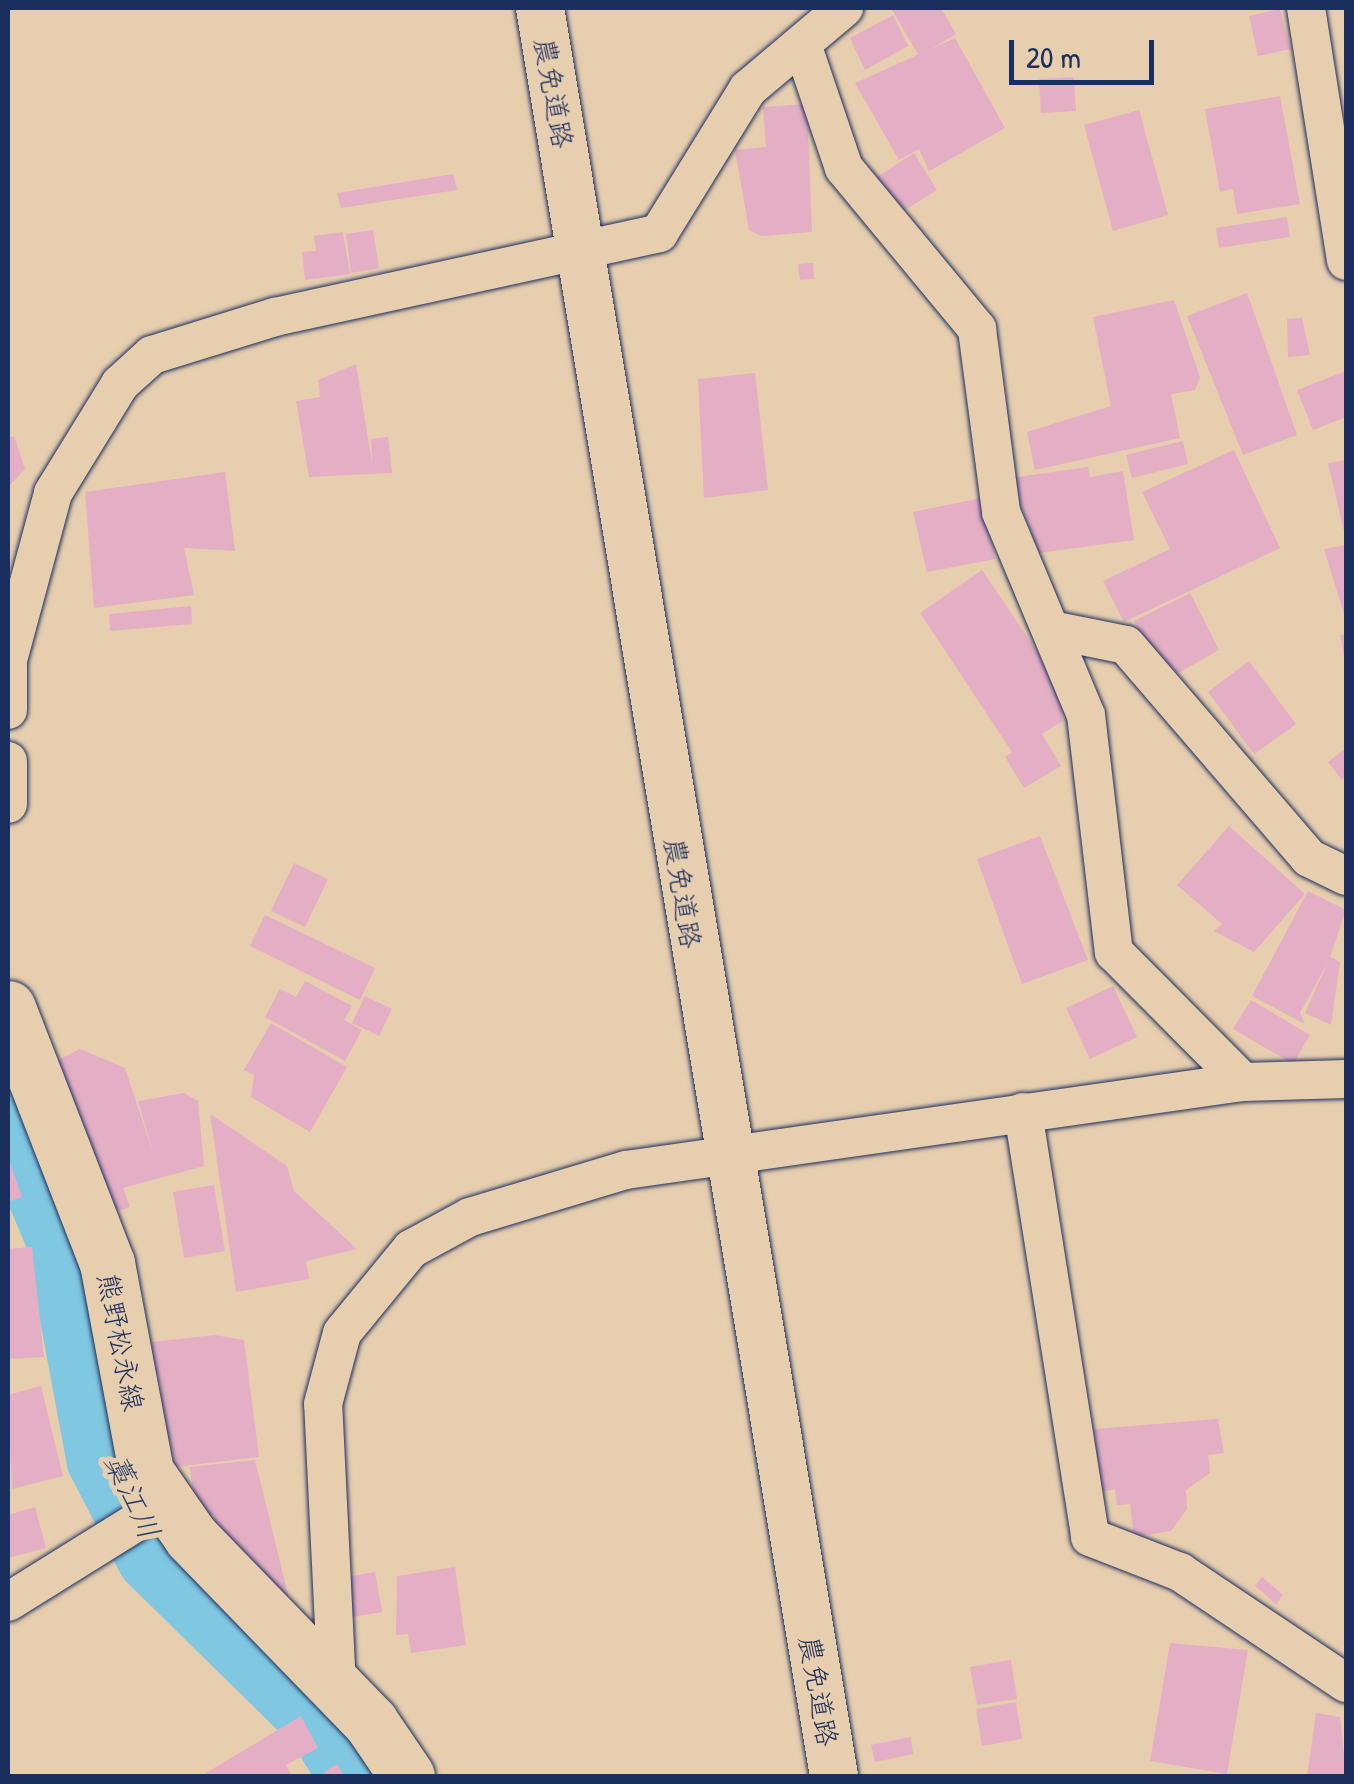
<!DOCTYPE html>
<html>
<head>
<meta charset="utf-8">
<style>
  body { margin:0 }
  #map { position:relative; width:1354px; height:1784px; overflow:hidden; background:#e7ceaf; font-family:"Patrick Hand","Klee One",sans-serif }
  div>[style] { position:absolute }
  .river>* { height:88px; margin:-44px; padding:0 44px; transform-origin:44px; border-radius:44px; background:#80c7e1 }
  .building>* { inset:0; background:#e4aec5 }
  .roads { filter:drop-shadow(0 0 2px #1b2f5e) drop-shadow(0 0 2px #1b2f5e) }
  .minor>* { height:38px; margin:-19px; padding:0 19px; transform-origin:19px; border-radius:19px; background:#e7ceaf }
  .tertiary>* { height:48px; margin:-24px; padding:0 24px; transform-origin:24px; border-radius:24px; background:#e7ceaf }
  .secondary>* { height:55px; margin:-27.5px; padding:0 27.5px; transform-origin:27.5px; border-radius:27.5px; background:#e7ceaf }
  span { translate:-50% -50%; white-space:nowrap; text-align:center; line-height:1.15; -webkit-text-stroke:10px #e7ceaf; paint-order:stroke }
  .street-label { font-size:28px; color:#1b2f5e }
  .water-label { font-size:30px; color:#253e6b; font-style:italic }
  .frame { position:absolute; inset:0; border:10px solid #1b2f5e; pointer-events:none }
  .scale { position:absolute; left:1009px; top:40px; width:145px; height:45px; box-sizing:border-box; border:5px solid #1b2f5e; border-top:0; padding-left:12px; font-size:30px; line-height:35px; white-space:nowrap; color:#1b2f5e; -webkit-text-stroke:8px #e7ceaf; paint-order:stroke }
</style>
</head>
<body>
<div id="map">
  <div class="river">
    <i style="left:8px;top:1090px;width:157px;rotate:67.2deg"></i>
    <i style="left:69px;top:1235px;width:225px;rotate:79.5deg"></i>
    <i style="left:110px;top:1456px;width:108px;rotate:63deg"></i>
    <i style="left:159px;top:1552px;width:238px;rotate:44.5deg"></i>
    <i style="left:329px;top:1719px;width:67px;rotate:58.4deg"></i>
  </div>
  <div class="building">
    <i style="clip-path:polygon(891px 8px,941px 8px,956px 34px,919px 56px)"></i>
    <i style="clip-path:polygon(1280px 9px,1290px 49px,1258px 56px,1249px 16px)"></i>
    <i style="clip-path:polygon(893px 15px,908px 46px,865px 70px,850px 38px)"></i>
    <i style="clip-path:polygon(955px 38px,1005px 128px,929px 171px,919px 149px,899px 160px,855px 83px)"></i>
    <i style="clip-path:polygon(1074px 77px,1076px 111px,1041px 113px,1039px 79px)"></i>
    <i style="clip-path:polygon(1280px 96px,1300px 204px,1237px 214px,1233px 189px,1220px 192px,1205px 109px)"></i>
    <i style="clip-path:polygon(807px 104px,812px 232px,761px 236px,749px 230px,735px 150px,766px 147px,763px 107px)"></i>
    <i style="clip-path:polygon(1139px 110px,1168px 215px,1113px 231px,1084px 125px)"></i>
    <i style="clip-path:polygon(914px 153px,937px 190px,892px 218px,869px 182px)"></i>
    <i style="clip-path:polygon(453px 174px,457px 190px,341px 208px,337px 193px)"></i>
    <i style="clip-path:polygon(1287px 217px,1290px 237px,1219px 248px,1216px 228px)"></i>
    <i style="clip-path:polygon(373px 230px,379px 268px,351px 273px,346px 234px)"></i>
    <i style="clip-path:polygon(343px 232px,350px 274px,305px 280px,302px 252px,316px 251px,314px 236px)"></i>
    <i style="clip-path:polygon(813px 263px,814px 279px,800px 280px,798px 264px)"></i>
    <i style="clip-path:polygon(1247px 293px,1297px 435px,1243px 455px,1187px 316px)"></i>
    <i style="clip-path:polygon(1174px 300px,1200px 377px,1195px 390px,1171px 394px,1180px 438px,1035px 470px,1027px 432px,1111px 406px,1093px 317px)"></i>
    <i style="clip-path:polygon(1302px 318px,1310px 355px,1288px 357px,1287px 319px)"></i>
    <i style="clip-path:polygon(356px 364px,372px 463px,371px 439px,388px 437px,392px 473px,309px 477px,296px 401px,320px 397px,318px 380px)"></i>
    <i style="clip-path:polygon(1346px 371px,1346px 417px,1313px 430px,1297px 390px)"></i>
    <i style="clip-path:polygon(755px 373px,768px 490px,704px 498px,698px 379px)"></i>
    <i style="clip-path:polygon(14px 436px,25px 469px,8px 487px,8px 438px)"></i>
    <i style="clip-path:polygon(1183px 441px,1188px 464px,1132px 478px,1126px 455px)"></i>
    <i style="clip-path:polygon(1234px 450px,1280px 548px,1124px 622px,1103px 581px,1170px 549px,1142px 492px)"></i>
    <i style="clip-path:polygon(1346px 460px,1346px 531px,1344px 531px,1328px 463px)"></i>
    <i style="clip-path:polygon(1088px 467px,1090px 477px,1123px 471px,1134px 540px,1039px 553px,1011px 478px)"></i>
    <i style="clip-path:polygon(225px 472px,235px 551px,184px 548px,194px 595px,94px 608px,85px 492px)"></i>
    <i style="clip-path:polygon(981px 498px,995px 559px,927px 572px,913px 512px)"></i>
    <i style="clip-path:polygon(1346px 545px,1346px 614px,1344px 614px,1324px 549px)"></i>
    <i style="clip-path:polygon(982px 570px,1057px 681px,1063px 721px,1042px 734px,1061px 766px,1024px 788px,1005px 757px,1012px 752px,920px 613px)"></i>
    <i style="clip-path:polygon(1190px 593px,1219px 650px,1164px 681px,1134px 621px)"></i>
    <i style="clip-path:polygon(191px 606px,192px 624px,110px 631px,109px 614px)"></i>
    <i style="clip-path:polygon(1346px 634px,1346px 661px,1345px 661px,1340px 635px)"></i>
    <i style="clip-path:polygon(1249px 661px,1296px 724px,1254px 754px,1208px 692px)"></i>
    <i style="clip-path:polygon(1346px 748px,1346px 776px,1342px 780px,1328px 762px)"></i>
    <i style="clip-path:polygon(1229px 826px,1305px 894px,1254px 952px,1214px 931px,1222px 924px,1177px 885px)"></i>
    <i style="clip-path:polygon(1040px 836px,1088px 960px,1022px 984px,977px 859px)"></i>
    <i style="clip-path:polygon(294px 863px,328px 879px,305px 927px,271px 911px)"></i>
    <i style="clip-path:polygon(1308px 891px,1346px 910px,1330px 957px,1340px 962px,1331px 1025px,1305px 1013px,1328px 962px,1300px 1013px,1305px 1024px,1252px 996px)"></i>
    <i style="clip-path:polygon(265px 915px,375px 968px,360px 1000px,250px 946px)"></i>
    <i style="clip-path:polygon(305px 981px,352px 1006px,344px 1020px,362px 1030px,345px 1061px,265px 1017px,280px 989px,296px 997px)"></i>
    <i style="clip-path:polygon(1113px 986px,1137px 1037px,1090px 1059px,1066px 1008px)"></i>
    <i style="clip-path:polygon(365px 996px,392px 1009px,379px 1036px,352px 1023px)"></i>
    <i style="clip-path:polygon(1251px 1000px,1310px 1035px,1293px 1064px,1233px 1029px)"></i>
    <i style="clip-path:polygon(271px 1023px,347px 1067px,310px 1132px,251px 1097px,254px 1075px,244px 1070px)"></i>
    <i style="clip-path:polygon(80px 1049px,125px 1068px,154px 1156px,138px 1101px,184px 1093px,198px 1101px,204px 1166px,123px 1188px,130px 1207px,106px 1215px,56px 1061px)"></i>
    <i style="clip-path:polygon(210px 1114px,287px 1166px,294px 1191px,357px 1249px,306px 1261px,309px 1279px,236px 1292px)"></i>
    <i style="clip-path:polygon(8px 1158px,22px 1197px,8px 1202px)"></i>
    <i style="clip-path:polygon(214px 1185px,225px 1251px,184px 1258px,173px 1192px)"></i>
    <i style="clip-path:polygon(32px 1247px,44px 1357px,8px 1359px,8px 1249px)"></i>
    <i style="clip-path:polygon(214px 1335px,244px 1340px,259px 1457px,175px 1467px,171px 1442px,163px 1443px,161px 1382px,148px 1384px,143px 1343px)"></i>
    <i style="clip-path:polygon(41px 1386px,63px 1476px,12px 1489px,8px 1395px)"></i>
    <i style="clip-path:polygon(1218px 1419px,1224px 1453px,1208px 1455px,1210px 1473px,1186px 1490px,1187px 1509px,1171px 1531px,1134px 1537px,1130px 1504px,1117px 1505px,1115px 1489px,1100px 1492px,1094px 1429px)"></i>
    <i style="clip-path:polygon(255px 1460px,291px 1607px,220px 1545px,214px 1515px,196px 1519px,190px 1467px)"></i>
    <i style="clip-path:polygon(35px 1507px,46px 1548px,8px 1558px,8px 1515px)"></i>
    <i style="clip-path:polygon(455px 1567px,466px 1645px,411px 1653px,408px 1634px,396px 1635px,397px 1576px)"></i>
    <i style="clip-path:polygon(375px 1572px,382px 1612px,340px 1619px,334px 1579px)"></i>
    <i style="clip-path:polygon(1262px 1577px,1283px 1595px,1276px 1604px,1255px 1586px)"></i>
    <i style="clip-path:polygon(1170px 1643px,1248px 1650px,1227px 1774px,1150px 1761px)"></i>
    <i style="clip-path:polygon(1011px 1660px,1017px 1699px,977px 1705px,970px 1667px)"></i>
    <i style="clip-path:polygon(1016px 1702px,1022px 1739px,982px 1746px,976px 1709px)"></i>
    <i style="clip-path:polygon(1316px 1713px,1340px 1717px,1346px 1776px,1307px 1776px)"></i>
    <i style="clip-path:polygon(301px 1716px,318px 1748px,286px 1765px,292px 1776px,201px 1776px)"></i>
    <i style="clip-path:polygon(911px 1737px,913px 1754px,875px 1762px,871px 1745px)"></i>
    <i style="clip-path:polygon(337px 1764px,344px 1776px,327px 1776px,324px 1772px)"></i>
  </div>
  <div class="roads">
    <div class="minor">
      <i style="left:1306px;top:8px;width:256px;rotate:81deg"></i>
      <i style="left:802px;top:44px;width:131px;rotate:71.3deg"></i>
      <i style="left:844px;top:168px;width:209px;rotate:50.4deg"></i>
      <i style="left:977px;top:329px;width:185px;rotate:82.5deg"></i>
      <i style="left:1001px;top:512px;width:220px;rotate:67.3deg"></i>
      <i style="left:1086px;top:715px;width:239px;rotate:83.3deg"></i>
      <i style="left:1114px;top:952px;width:183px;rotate:45.2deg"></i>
      <i style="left:1057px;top:631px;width:70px;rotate:11.5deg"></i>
      <i style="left:1126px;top:645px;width:281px;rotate:49.3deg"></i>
      <i style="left:1309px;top:858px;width:41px;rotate:25.9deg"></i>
      <i style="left:8px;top:710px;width:50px;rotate:-90deg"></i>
      <i style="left:8px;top:660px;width:173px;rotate:-74.9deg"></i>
      <i style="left:53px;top:493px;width:128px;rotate:-58.4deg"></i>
      <i style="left:120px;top:384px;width:43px;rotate:-42.2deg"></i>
      <i style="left:152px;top:355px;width:129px;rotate:-17.2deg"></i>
      <i style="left:275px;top:317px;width:393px;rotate:-12.3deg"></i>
      <i style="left:659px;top:233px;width:169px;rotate:-58.3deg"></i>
      <i style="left:748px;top:89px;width:126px;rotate:-40.2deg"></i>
      <i style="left:8px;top:761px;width:43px;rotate:90deg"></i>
      <i style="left:1023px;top:1112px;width:430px;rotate:81deg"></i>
      <i style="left:1090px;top:1537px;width:97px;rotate:21.3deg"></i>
      <i style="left:1180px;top:1572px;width:200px;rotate:33.8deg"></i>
      <i style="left:8px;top:1602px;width:187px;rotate:-31.9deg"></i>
      <i style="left:337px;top:1687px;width:283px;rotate:-92.8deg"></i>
      <i style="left:323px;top:1404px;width:73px;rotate:-75deg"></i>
      <i style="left:342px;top:1333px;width:109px;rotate:-50.6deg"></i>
      <i style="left:411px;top:1249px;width:67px;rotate:-28.5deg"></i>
      <i style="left:470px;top:1217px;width:163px;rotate:-16.8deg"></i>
      <i style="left:626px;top:1170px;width:623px;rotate:-8.12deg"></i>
      <i style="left:1243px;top:1082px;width:103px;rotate:-1.7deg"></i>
    </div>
    <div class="tertiary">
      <i style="left:540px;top:8px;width:1792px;rotate:80.56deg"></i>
    </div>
    <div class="secondary">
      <i style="left:8px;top:1008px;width:274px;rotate:68.8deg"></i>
      <i style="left:107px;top:1263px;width:213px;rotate:79.4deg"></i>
      <i style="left:146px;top:1472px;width:79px;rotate:55.3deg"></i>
      <i style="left:191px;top:1537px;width:259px;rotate:45.9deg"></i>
      <i style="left:371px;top:1723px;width:64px;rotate:55.8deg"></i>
    </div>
  </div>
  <div class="street-label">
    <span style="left:554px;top:93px;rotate:80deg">農免道路</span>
    <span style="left:683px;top:893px;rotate:81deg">農免道路</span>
    <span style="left:121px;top:1342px;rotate:79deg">熊野松永線</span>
    <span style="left:819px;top:1691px;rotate:80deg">農免道路</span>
  </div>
  <div class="water-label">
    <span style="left:133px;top:1496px;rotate:65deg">藁江川</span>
  </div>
  <div class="frame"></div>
  <div class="scale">20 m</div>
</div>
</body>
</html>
